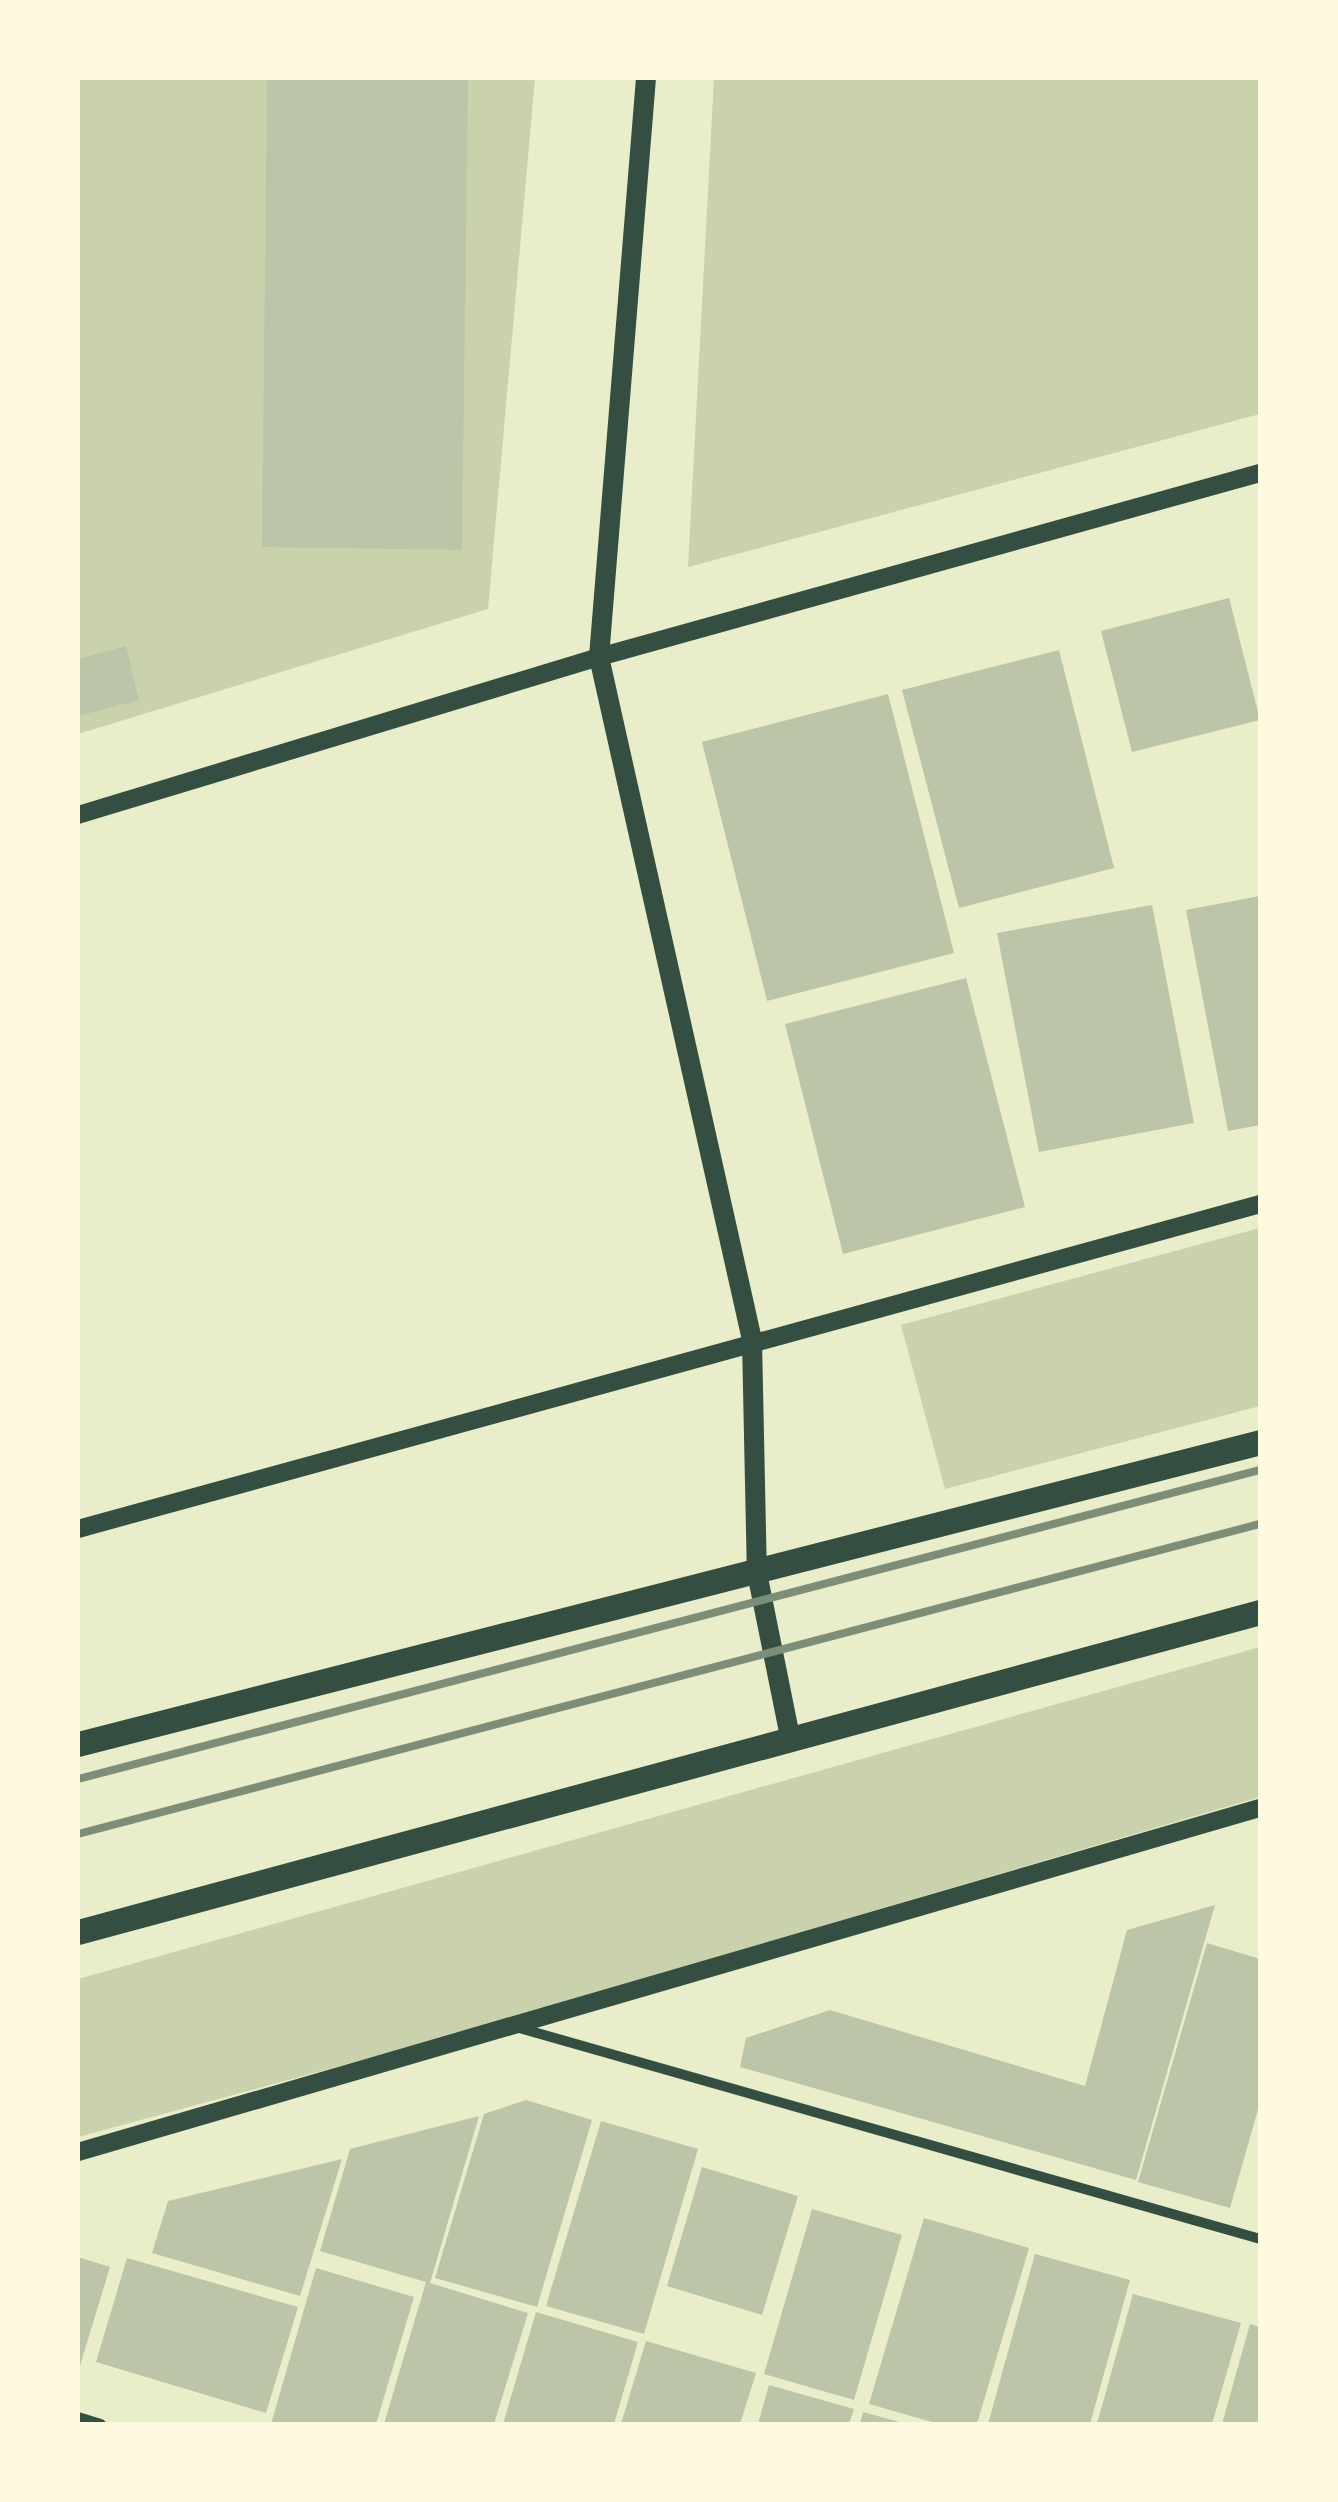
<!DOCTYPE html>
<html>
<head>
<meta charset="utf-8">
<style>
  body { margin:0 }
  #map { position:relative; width:1338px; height:2502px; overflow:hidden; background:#e9edc9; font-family:Roboto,sans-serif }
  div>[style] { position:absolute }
  .green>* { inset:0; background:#cad2ad }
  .building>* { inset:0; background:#bcc5a7 }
  .minor>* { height:10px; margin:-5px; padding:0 5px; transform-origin:5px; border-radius:5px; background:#344e41 }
  .tertiary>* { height:18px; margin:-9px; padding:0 9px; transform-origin:9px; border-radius:9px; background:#344e41 }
  .secondary>* { height:20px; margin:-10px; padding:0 10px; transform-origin:10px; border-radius:10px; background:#344e41 }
  .primary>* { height:25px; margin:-12.5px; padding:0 12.5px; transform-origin:12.5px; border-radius:12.5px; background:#344e41 }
  .rail>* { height:8px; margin:-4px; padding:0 4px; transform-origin:4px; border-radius:4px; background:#7c8e77 }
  span { translate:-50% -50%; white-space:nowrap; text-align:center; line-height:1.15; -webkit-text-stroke:8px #fefae0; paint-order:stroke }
  .frame { position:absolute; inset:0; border:80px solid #fefae0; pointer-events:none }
</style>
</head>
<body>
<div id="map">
  <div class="green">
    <i style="clip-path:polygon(78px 78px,535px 78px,488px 609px,78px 734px)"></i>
    <i style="clip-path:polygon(714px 78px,1260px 78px,1260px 414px,688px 567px)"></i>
    <i style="clip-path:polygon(1260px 1228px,1260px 1406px,945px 1489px,901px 1325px)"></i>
    <i style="clip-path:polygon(1260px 1647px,1260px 1797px,428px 2042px,78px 2137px,78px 1979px)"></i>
  </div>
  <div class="building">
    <i style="clip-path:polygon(267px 78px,468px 78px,462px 550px,262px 547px)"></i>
    <i style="clip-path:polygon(1229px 598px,1260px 720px,1132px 752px,1101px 631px)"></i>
    <i style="clip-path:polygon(126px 646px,139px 700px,78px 716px,78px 659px)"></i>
    <i style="clip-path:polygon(1059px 650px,1114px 868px,959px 908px,902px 690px)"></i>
    <i style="clip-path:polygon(888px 694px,954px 953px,767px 1001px,702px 742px)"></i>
    <i style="clip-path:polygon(1260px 896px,1260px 1125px,1228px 1131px,1186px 910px)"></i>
    <i style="clip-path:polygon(1152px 905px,1194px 1123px,1039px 1152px,997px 933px)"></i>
    <i style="clip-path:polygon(966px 978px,1025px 1207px,843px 1254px,785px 1024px)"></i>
    <i style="clip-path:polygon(1215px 1905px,1136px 2180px,740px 2067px,746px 2038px,830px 2010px,1085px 2086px,1127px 1930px)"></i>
    <i style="clip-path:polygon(1207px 1943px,1260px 1959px,1260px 2102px,1230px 2208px,1138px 2182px)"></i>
    <i style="clip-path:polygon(526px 2100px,592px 2120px,537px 2307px,435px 2278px,484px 2114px)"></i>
    <i style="clip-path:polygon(479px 2116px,430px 2283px,528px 2313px,494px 2424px,384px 2424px,426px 2282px,320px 2251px,350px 2149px)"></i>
    <i style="clip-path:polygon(601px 2121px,698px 2149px,644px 2334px,546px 2306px)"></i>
    <i style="clip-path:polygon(342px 2159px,300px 2296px,152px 2253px,168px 2201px)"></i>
    <i style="clip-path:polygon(702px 2167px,798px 2196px,762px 2315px,667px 2286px)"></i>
    <i style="clip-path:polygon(812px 2209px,902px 2235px,854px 2400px,764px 2374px)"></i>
    <i style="clip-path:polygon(924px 2218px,1029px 2248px,977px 2424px,939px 2424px,869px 2404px)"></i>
    <i style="clip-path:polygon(1035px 2254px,1130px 2280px,1090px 2424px,988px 2424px)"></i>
    <i style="clip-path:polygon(78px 2257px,110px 2267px,78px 2372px)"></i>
    <i style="clip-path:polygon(127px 2258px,298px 2307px,266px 2413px,96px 2362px)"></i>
    <i style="clip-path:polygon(316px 2268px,414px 2297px,376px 2424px,271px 2424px)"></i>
    <i style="clip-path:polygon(1133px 2294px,1241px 2323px,1212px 2424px,1097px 2424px)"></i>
    <i style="clip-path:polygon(536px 2312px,638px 2342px,614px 2424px,503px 2424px)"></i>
    <i style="clip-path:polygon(1250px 2324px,1260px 2327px,1260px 2424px,1222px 2424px)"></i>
    <i style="clip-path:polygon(646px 2341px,756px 2373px,740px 2424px,621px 2424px)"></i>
    <i style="clip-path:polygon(769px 2385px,854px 2409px,849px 2424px,758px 2424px)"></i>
    <i style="clip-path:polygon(863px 2412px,903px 2423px,903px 2424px,860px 2424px)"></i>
  </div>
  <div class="minor">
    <i style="left:516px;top:2027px;width:774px;rotate:15.9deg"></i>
    <i style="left:78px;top:2417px;width:24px;rotate:17deg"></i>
  </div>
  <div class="tertiary">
    <i style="left:78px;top:815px;width:544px;rotate:-16.87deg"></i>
    <i style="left:599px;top:657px;width:686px;rotate:-15.56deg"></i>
    <i style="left:78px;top:1529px;width:1226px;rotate:-15.37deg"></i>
    <i style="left:78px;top:2152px;width:1231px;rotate:-16.23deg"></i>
  </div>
  <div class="secondary">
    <i style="left:646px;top:78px;width:581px;rotate:94.64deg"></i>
    <i style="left:599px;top:657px;width:700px;rotate:77.37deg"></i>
    <i style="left:752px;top:1340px;width:233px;rotate:88.8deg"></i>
    <i style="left:757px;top:1573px;width:172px;rotate:78.6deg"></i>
  </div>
  <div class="primary">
    <i style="left:78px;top:1744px;width:1220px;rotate:-14.33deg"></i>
    <i style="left:78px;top:1932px;width:1225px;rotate:-15.15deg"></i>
  </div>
  <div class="rail">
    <i style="left:78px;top:1779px;width:1222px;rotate:-14.65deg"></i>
    <i style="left:78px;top:1834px;width:1222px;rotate:-14.7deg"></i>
  </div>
  <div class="frame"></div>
</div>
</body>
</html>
